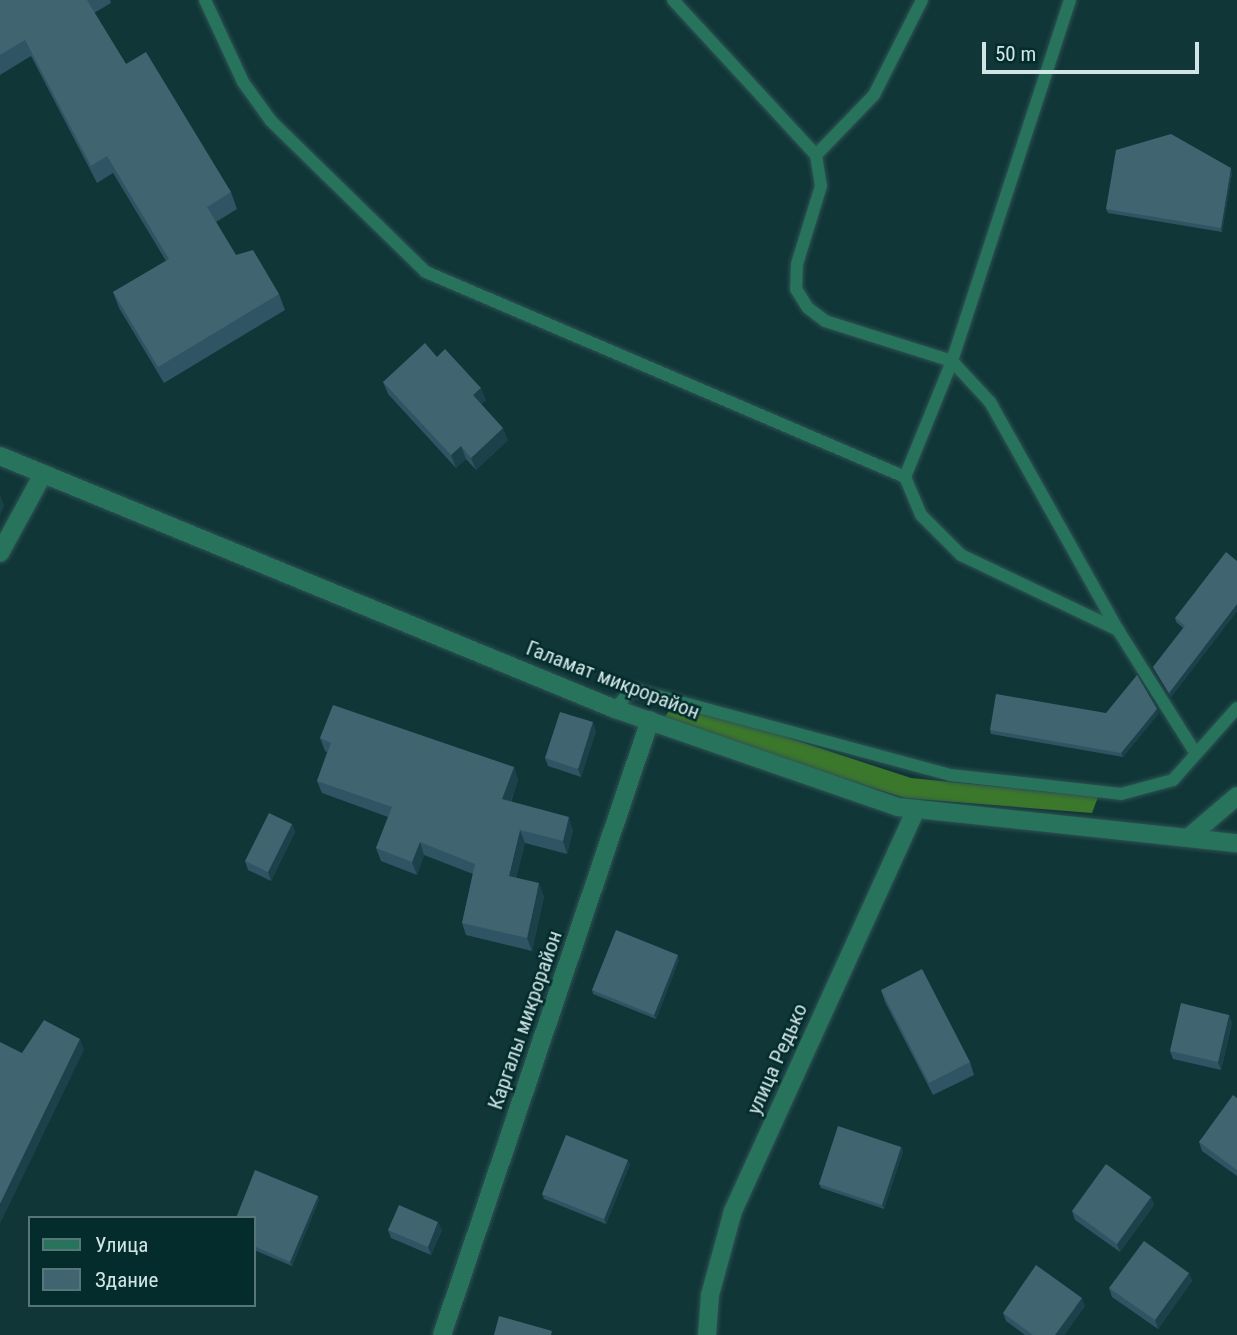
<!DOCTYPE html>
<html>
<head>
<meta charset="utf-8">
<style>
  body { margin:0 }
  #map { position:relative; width:1237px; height:1335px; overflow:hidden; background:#103637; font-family:"Roboto Condensed",sans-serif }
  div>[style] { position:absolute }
  .forest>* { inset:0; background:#3c782c }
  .roads { filter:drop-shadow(0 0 2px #2f5253) drop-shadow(0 0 2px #2f5253) }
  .service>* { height:12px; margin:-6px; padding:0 6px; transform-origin:6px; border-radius:6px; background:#27735b }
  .minor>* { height:18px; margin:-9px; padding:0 9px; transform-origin:9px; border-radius:9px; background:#27735b }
  .tertiary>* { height:18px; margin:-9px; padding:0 9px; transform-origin:9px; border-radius:9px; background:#27735b }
  .wall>* { inset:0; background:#2f5463 }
  .shaded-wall>* { inset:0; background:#1b414b }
  .building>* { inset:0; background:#416471 }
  span { translate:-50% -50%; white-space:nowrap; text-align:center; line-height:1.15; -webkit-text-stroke:5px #042c2d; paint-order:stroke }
  .street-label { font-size:21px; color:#d1e5e5 }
  .legend { position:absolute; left:28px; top:1216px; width:228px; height:91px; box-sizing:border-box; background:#042c2d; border:2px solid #567677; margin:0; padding:9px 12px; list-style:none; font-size:21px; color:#d1e5e5 }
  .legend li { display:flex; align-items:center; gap:14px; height:35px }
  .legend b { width:35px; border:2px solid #567677 }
  .scale { position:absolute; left:982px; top:42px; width:217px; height:32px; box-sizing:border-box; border:4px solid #d1e5e5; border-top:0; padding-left:9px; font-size:21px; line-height:24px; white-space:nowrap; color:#d1e5e5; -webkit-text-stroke:5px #042c2d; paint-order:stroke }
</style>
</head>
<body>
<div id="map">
  <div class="forest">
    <i style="clip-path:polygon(676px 701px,911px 778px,1098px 797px,1092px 813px,905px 798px,662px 721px)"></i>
  </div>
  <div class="roads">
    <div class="service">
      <i style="left:205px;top:0;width:90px;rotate:65.1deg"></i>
      <i style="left:243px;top:82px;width:48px;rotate:54.3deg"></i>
      <i style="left:271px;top:121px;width:216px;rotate:44.3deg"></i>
      <i style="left:426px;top:272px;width:521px;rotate:23.17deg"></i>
      <i style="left:905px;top:477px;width:41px;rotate:67.2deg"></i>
      <i style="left:921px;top:515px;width:57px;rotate:45deg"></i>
      <i style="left:961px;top:555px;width:174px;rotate:25.5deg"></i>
      <i style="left:673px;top:0;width:211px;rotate:47.3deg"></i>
      <i style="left:816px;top:155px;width:31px;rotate:81deg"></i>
      <i style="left:821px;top:186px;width:82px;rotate:107.1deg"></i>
      <i style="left:797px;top:264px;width:25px;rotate:92deg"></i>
      <i style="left:796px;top:289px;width:22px;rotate:58deg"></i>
      <i style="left:808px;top:308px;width:21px;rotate:37deg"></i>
      <i style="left:825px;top:321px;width:133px;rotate:17.5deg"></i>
      <i style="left:952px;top:361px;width:56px;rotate:47.2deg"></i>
      <i style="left:990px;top:402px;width:261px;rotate:60.7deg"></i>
      <i style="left:1118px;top:630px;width:146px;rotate:57.8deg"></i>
      <i style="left:816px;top:155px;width:83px;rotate:-46deg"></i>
      <i style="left:874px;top:95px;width:106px;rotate:-63.2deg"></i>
      <i style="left:905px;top:477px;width:125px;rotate:-67.9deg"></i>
      <i style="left:952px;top:361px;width:380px;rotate:-71.9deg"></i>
      <i style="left:615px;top:709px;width:26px;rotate:-50deg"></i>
      <i style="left:632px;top:689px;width:329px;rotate:15.1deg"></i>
      <i style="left:950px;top:775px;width:172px;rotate:6.3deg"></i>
      <i style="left:1121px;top:794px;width:54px;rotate:-15.1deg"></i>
      <i style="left:1173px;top:780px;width:96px;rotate:-48.4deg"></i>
    </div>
    <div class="minor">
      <i style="left:0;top:553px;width:90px;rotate:-61.4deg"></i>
      <i style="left:1189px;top:837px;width:63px;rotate:-40.5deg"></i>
      <i style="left:442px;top:1335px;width:649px;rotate:-71.31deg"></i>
    </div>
    <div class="tertiary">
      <i style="left:0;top:456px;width:665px;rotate:22.36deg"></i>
      <i style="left:615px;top:709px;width:299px;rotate:19.1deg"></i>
      <i style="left:898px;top:807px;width:341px;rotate:6.1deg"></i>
      <i style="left:707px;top:1335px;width:40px;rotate:-85.7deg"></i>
      <i style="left:710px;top:1295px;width:87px;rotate:-74.7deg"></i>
      <i style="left:733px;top:1211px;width:442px;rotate:-65.5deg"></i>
    </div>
  </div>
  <div class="wall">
    <i style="clip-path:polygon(0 0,110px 0,111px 3px,94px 13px,126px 64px,231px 192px,237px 209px,216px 222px,236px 255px,279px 294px,285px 310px,164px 383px,119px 308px,113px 292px,166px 261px,113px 173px,97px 183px,31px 56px,0 75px)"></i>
    <i style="clip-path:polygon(1232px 173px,1222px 232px,1108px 213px,1106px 209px)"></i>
    <i style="clip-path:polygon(437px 357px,486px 400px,481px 404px,508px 440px,476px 470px,466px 459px,456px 468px,388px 394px,383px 382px)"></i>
    <i style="clip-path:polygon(1237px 561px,1237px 611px,1171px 697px,1153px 667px,1183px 628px,1176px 622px,1175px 618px)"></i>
    <i style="clip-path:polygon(1106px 713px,1159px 713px,1123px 757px,991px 734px,990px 730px)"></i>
    <i style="clip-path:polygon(596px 731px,581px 777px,548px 766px,545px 758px)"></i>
    <i style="clip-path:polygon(320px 738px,514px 767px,518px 780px,511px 802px,573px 830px,567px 854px,525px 843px,516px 878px,544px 896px,532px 951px,466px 935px,462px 923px,473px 874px,424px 855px,417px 875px,381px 861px,376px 848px,388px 817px,322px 793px,317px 781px,327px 752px,325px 751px)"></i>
    <i style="clip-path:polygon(292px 824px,295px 832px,271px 881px,248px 870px,245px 861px)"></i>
    <i style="clip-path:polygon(679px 960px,656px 1019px,593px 994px,592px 990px)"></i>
    <i style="clip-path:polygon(881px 990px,970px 1062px,974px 1075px,933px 1095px,885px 1002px)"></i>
    <i style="clip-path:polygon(1229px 1015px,1232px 1023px,1221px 1070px,1173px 1059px,1170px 1051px)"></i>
    <i style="clip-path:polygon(1237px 1098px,1237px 1176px,1202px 1151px,1199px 1142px)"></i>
    <i style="clip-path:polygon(901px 1147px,903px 1151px,884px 1209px,821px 1188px,819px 1184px)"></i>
    <i style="clip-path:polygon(630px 1164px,606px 1224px,544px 1199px,542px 1194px)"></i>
    <i style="clip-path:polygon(318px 1196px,319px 1200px,292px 1266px,254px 1250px,254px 1218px)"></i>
    <i style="clip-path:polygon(1151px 1197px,1154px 1205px,1120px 1252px,1075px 1220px,1072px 1211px)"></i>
    <i style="clip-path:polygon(388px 1230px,442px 1230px,431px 1255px,391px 1238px)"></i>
    <i style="clip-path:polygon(1189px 1273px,1192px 1281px,1158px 1329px,1112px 1297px,1109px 1288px)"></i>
    <i style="clip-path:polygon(1085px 1306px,1064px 1335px,1025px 1335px,1006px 1321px,1003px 1313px)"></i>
  </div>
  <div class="shaded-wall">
    <i style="clip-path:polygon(1231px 168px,1232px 173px,1222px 232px,1221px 228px)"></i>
    <i style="clip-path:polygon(481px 388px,486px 400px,477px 407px,473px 395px)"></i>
    <i style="clip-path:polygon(503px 428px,508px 440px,476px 470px,471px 458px)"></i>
    <i style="clip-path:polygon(461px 446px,466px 459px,456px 468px,451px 455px)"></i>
    <i style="clip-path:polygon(0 495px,4px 506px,0 515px)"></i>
    <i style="clip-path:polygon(1237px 604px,1237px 611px,1171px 697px,1169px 693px)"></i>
    <i style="clip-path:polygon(1157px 709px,1159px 713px,1123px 757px,1121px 753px)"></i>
    <i style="clip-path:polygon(593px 722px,596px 731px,581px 777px,578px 769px)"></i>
    <i style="clip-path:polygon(514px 767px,518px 780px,507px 812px,502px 799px)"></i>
    <i style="clip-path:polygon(569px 817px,573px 830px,567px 854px,563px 841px)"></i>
    <i style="clip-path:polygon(292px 824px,295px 832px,271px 881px,268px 872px)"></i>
    <i style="clip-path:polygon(520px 830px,525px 843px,513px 889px,509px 876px)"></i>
    <i style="clip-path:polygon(420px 842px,424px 855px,417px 875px,412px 862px)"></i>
    <i style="clip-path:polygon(539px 883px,544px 896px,532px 951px,527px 938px)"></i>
    <i style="clip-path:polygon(678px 955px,679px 960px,656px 1019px,654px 1015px)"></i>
    <i style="clip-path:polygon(1229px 1015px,1232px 1023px,1221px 1070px,1218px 1062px)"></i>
    <i style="clip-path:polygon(80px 1039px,84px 1050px,0 1224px,0 1204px)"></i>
    <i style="clip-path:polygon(901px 1147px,903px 1151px,884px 1209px,882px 1205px)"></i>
    <i style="clip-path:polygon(628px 1160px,630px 1164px,606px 1224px,604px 1219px)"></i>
    <i style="clip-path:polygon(318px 1196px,319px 1200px,292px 1266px,290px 1262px)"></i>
    <i style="clip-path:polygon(1151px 1197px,1154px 1205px,1120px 1252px,1117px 1244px)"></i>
    <i style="clip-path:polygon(438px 1222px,442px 1230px,431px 1255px,428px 1247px)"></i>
    <i style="clip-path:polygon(1189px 1273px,1192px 1281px,1158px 1329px,1155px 1320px)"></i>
    <i style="clip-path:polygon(1082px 1298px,1085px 1306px,1064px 1335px,1055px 1335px)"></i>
  </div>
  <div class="building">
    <i style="clip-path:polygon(0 0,87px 0,126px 64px,146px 52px,231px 192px,207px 207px,236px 255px,253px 250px,279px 294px,158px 367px,113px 292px,169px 259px,107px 156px,91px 166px,25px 40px,0 55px)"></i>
    <i style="clip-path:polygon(1171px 134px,1231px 168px,1221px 228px,1106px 209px,1116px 150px)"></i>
    <i style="clip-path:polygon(425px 343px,437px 357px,445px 349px,481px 388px,473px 395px,503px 428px,471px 458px,461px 446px,451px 455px,383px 382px)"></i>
    <i style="clip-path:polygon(1226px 552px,1237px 561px,1237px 604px,1169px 693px,1153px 667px,1185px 626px,1175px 618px)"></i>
    <i style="clip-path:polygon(1137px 675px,1157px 709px,1121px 753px,990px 730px,996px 694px,1106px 713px)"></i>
    <i style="clip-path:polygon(333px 705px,514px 767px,502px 799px,569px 817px,563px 841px,520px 830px,509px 876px,539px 883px,527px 938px,462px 923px,475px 864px,420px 842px,412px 862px,376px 848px,392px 807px,317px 781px,331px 743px,320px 738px)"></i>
    <i style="clip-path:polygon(560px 712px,593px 722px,578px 769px,545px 758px)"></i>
    <i style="clip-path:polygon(269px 813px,292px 824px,268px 872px,245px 861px)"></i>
    <i style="clip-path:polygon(616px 930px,678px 955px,654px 1015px,592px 990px)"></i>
    <i style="clip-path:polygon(922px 969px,970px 1062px,929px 1083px,881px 990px)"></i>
    <i style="clip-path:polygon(1181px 1003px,1229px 1015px,1218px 1062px,1170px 1051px)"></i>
    <i style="clip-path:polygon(44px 1020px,80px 1039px,0 1204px,0 1042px,22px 1053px)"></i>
    <i style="clip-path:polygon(1233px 1095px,1237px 1098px,1237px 1170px,1199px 1142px)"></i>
    <i style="clip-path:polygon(838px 1126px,901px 1147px,882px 1205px,819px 1184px)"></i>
    <i style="clip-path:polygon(566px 1135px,628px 1160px,604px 1219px,542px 1194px)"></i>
    <i style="clip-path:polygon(1106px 1164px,1151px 1197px,1117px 1244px,1072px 1211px)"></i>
    <i style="clip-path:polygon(255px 1170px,318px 1196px,290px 1262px,254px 1246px,254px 1218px,236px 1218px)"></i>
    <i style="clip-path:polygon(399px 1205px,438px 1222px,428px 1247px,388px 1230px)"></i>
    <i style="clip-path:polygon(1144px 1241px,1189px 1273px,1155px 1320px,1109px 1288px)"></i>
    <i style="clip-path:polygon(1036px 1265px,1082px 1298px,1055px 1335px,1033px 1335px,1003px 1313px)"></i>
    <i style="clip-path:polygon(499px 1316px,552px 1331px,551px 1335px,494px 1335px)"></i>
  </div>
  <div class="street-label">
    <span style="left:613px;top:680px;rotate:21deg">Галамат микрорайон</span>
    <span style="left:525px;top:1020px;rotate:-71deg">Каргалы микрорайон</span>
    <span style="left:777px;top:1059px;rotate:-66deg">улица Редько</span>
  </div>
  <ul class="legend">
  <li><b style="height:9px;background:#27735b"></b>Улица</li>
  <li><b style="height:19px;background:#416471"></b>Здание</li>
  </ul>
  <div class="scale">50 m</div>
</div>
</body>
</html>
